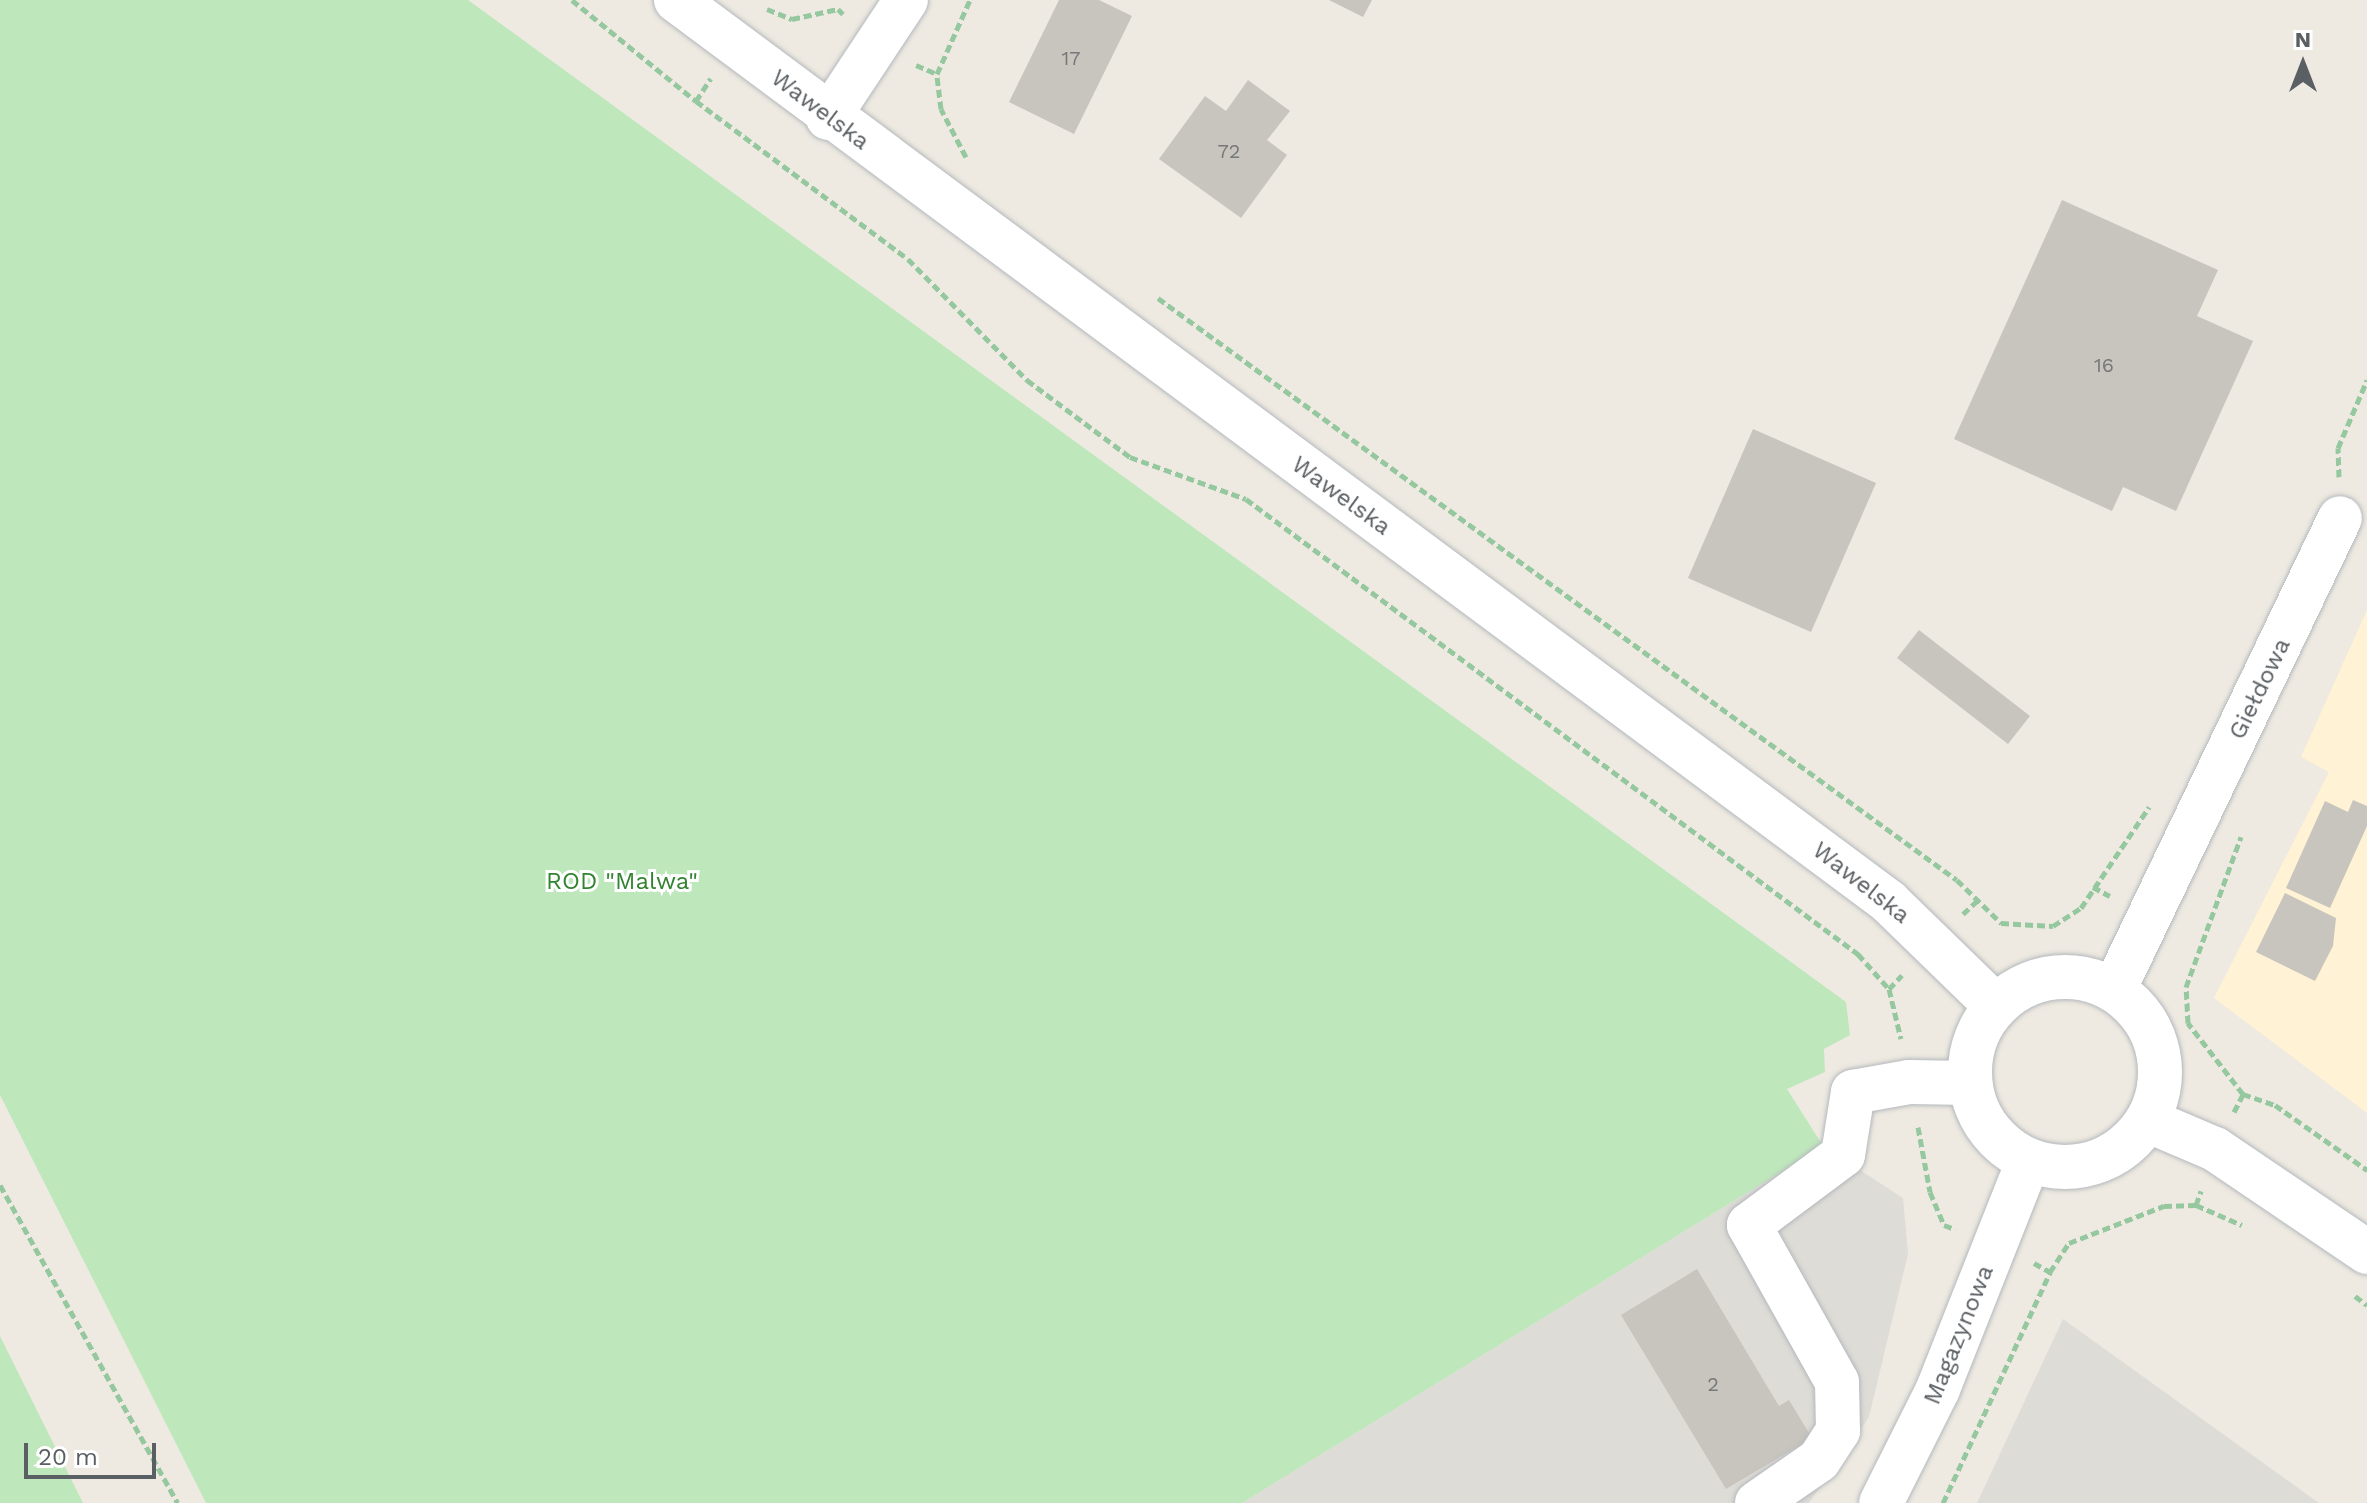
<!DOCTYPE html>
<html>
<head>
<meta charset="utf-8">
<style>
  body { margin:0 }
  #map { position:relative; width:2367px; height:1503px; overflow:hidden; background:#eeeae1; font-family:"Work Sans",sans-serif }
  div>[style] { position:absolute }
  .commercial>* { inset:0; background:#fff2d5 }
  .industrial>* { inset:0; background:#dedcd6 }
  .green>* { inset:0; background:#bfe7bc }
  .building>* { inset:0; background:#c8c5be }
  .path>* { height:5px; margin-top:-2.5px; transform-origin:0; background:repeating-linear-gradient(90deg,#95c89f 0 8px,transparent 0 12px) }
  .roads { filter:drop-shadow(0 0 2px #b4b8bd) drop-shadow(0 0 2px #b4b8bd) }
  .minor>* { height:44px; margin:-22px; padding:0 22px; transform-origin:22px; border-radius:22px; background:#fff }
  .minor>.ring { margin:-22px; padding:0; box-sizing:content-box; background:none; border:44px solid #fff; border-radius:50% }
  span { translate:-50% -50%; white-space:nowrap; text-align:center; line-height:1.15; -webkit-text-stroke:6px #fff; paint-order:stroke }
  .number-label { font-size:20px; color:#76787a }
  .number-label span { -webkit-text-stroke-width:0 }
  .street-label { font-size:24px; color:#5a5f63 }
  .park-label { font-size:24px; color:#338430 }
  .north { position:absolute; left:2263px; top:24px; width:80px; height:80px; -webkit-text-stroke:6px #fff; paint-order:stroke; rotate:0deg; font-size:22px; font-weight:700; line-height:32px; text-align:center; color:#5a5f63 }
  .north::after { content:''; display:block; margin:auto; width:28px; height:36px; background:#5a5f63; clip-path:polygon(50% 0,100% 100%,50% 72%,0 100%) }
  .scale { position:absolute; left:24px; top:1443px; width:132px; height:36px; box-sizing:border-box; border:4px solid #5a5f63; border-top:0; padding-left:10px; font-size:24px; line-height:28px; white-space:nowrap; color:#5a5f63; -webkit-text-stroke:6px #fff; paint-order:stroke }
</style>
</head>
<body>
<div id="map">
  <div class="commercial">
    <i style="clip-path:polygon(2367px 610px,2367px 1113px,2214px 998px,2329px 772px,2301px 757px)"></i>
  </div>
  <div class="industrial">
    <i style="clip-path:polygon(1823px 1146px,1903px 1198px,1908px 1254px,1869px 1417px,1809px 1503px,1242px 1503px)"></i>
    <i style="clip-path:polygon(2063px 1319px,2319px 1503px,1977px 1503px)"></i>
  </div>
  <div class="green">
    <i style="clip-path:polygon(0 0,468px 0,1846px 1002px,1850px 1035px,1824px 1049px,1825px 1072px,1787px 1089px,1823px 1146px,1242px 1503px,206px 1503px,0 1095px)"></i>
    <i style="clip-path:polygon(0 1336px,83px 1503px,0 1503px)"></i>
  </div>
  <div class="building">
    <i style="clip-path:polygon(1059px 0,1099px 0,1132px 16px,1074px 134px,1009px 102px)"></i>
    <i style="clip-path:polygon(1329px 0,1372px 0,1363px 17px)"></i>
    <i style="clip-path:polygon(1248px 80px,1290px 111px,1267px 140px,1287px 155px,1241px 218px,1159px 159px,1205px 96px,1226px 111px)"></i>
    <i style="clip-path:polygon(2062px 200px,2218px 270px,2197px 316px,2253px 341px,2176px 511px,2123px 487px,2112px 511px,1954px 439px)"></i>
    <i style="clip-path:polygon(1753px 429px,1876px 483px,1811px 632px,1688px 578px)"></i>
    <i style="clip-path:polygon(1919px 630px,2030px 716px,2008px 744px,1897px 658px)"></i>
    <i style="clip-path:polygon(2353px 800px,2367px 806px,2367px 826px,2330px 908px,2286px 888px,2325px 801px,2348px 812px)"></i>
    <i style="clip-path:polygon(2285px 893px,2336px 918px,2333px 946px,2315px 981px,2256px 952px)"></i>
    <i style="clip-path:polygon(1697px 1269px,1779px 1406px,1789px 1400px,1812px 1438px,1726px 1489px,1621px 1315px)"></i>
  </div>
  <div class="path">
    <i style="left:572px;top:0;width:160px;rotate:39.2deg"></i>
    <i style="left:696px;top:101px;width:264px;rotate:36.7deg"></i>
    <i style="left:908px;top:259px;width:170px;rotate:45.5deg"></i>
    <i style="left:1027px;top:380px;width:129px;rotate:36.8deg"></i>
    <i style="left:1130px;top:457px;width:123px;rotate:19.9deg"></i>
    <i style="left:1246px;top:499px;width:763px;rotate:36.63deg"></i>
    <i style="left:1858px;top:954px;width:47px;rotate:48.5deg"></i>
    <i style="left:1889px;top:989px;width:51px;rotate:76.5deg"></i>
    <i style="left:767px;top:9px;width:27px;rotate:22deg"></i>
    <i style="left:792px;top:19px;width:47px;rotate:-12.3deg"></i>
    <i style="left:838px;top:9px;width:7px;rotate:45deg"></i>
    <i style="left:916px;top:65px;width:23px;rotate:23deg"></i>
    <i style="left:696px;top:101px;width:27px;rotate:-57deg"></i>
    <i style="left:966px;top:157px;width:54px;rotate:-117.5deg"></i>
    <i style="left:941px;top:109px;width:35px;rotate:-97deg"></i>
    <i style="left:937px;top:74px;width:81px;rotate:-66deg"></i>
    <i style="left:1158px;top:298px;width:988px;rotate:36.07deg"></i>
    <i style="left:1957px;top:880px;width:62px;rotate:44.3deg"></i>
    <i style="left:2001px;top:923px;width:52px;rotate:3.3deg"></i>
    <i style="left:2053px;top:926px;width:33px;rotate:-33deg"></i>
    <i style="left:2081px;top:908px;width:122px;rotate:-56deg"></i>
    <i style="left:2339px;top:477px;width:29px;rotate:-92deg"></i>
    <i style="left:2338px;top:448px;width:74px;rotate:-66.9deg"></i>
    <i style="left:2093px;top:887px;width:19px;rotate:28deg"></i>
    <i style="left:1963px;top:914px;width:19px;rotate:-43deg"></i>
    <i style="left:1889px;top:989px;width:19px;rotate:-47deg"></i>
    <i style="left:2243px;top:1094px;width:34px;rotate:19deg"></i>
    <i style="left:2275px;top:1105px;width:113px;rotate:35.2deg"></i>
    <i style="left:2234px;top:1112px;width:20px;rotate:-63deg"></i>
    <i style="left:2243px;top:1094px;width:90px;rotate:-127.8deg"></i>
    <i style="left:2188px;top:1023px;width:36px;rotate:-93deg"></i>
    <i style="left:2186px;top:987px;width:160px;rotate:-69.9deg"></i>
    <i style="left:1918px;top:1127px;width:66px;rotate:79.5deg"></i>
    <i style="left:1930px;top:1192px;width:36px;rotate:67deg"></i>
    <i style="left:1944px;top:1225px;width:12px;rotate:20deg"></i>
    <i style="left:0;top:1185px;width:364px;rotate:60.8deg"></i>
    <i style="left:2196px;top:1205px;width:50px;rotate:23.5deg"></i>
    <i style="left:2034px;top:1263px;width:18px;rotate:29deg"></i>
    <i style="left:2050px;top:1272px;width:35px;rotate:-57deg"></i>
    <i style="left:2069px;top:1243px;width:102px;rotate:-21.3deg"></i>
    <i style="left:2164px;top:1206px;width:32px;rotate:-2deg"></i>
    <i style="left:2196px;top:1205px;width:15px;rotate:-70deg"></i>
    <i style="left:2355px;top:1296px;width:15px;rotate:37deg"></i>
    <i style="left:1943px;top:1503px;width:255px;rotate:-65.1deg"></i>
  </div>
  <div class="roads">
    <div class="minor">
      <i style="left:676px;top:0;width:1512px;rotate:36.63deg"></i>
      <i style="left:1889px;top:902px;width:148px;rotate:44.2deg"></i>
      <i style="left:828px;top:118px;width:141px;rotate:-56.5deg"></i>
      <i class="ring" style="left:1970px;top:977px;width:146px;height:146px"></i>
      <i style="left:2114px;top:990px;width:523px;rotate:-64.41deg"></i>
      <i style="left:2149px;top:1121px;width:72px;rotate:23deg"></i>
      <i style="left:2215px;top:1149px;width:184px;rotate:34.1deg"></i>
      <i style="left:1757px;top:1503px;width:75px;rotate:-34.7deg"></i>
      <i style="left:1819px;top:1460px;width:35px;rotate:-57deg"></i>
      <i style="left:1838px;top:1431px;width:49px;rotate:-91.2deg"></i>
      <i style="left:1837px;top:1382px;width:180px;rotate:-119.3deg"></i>
      <i style="left:1749px;top:1225px;width:117px;rotate:-36.7deg"></i>
      <i style="left:1843px;top:1155px;width:64px;rotate:-81deg"></i>
      <i style="left:1853px;top:1092px;width:57px;rotate:-10.1deg"></i>
      <i style="left:1909px;top:1082px;width:61px;rotate:0.9deg"></i>
      <i style="left:1881px;top:1503px;width:127px;rotate:-63.4deg"></i>
      <i style="left:1938px;top:1389px;width:244px;rotate:-68.4deg"></i>
    </div>
  </div>
  <div class="number-label">
    <span style="left:1071px;top:58px">17</span>
    <span style="left:1229px;top:151px">72</span>
    <span style="left:2104px;top:365px">16</span>
    <span style="left:1713px;top:1384px">2</span>
  </div>
  <div class="street-label">
    <span style="left:820px;top:110px;rotate:37deg">Wawelska</span>
    <span style="left:1341px;top:496px;rotate:36deg">Wawelska</span>
    <span style="left:2260px;top:689px;rotate:-64deg">Giełdowa</span>
    <span style="left:1861px;top:883px;rotate:38deg">Wawelska</span>
    <span style="left:1959px;top:1335px;rotate:-68deg">Magazynowa</span>
  </div>
  <div class="park-label">
    <span style="left:622px;top:882px">ROD "Malwa"</span>
  </div>
  <div class="north">N</div>
  <div class="scale">20 m</div>
</div>
</body>
</html>
